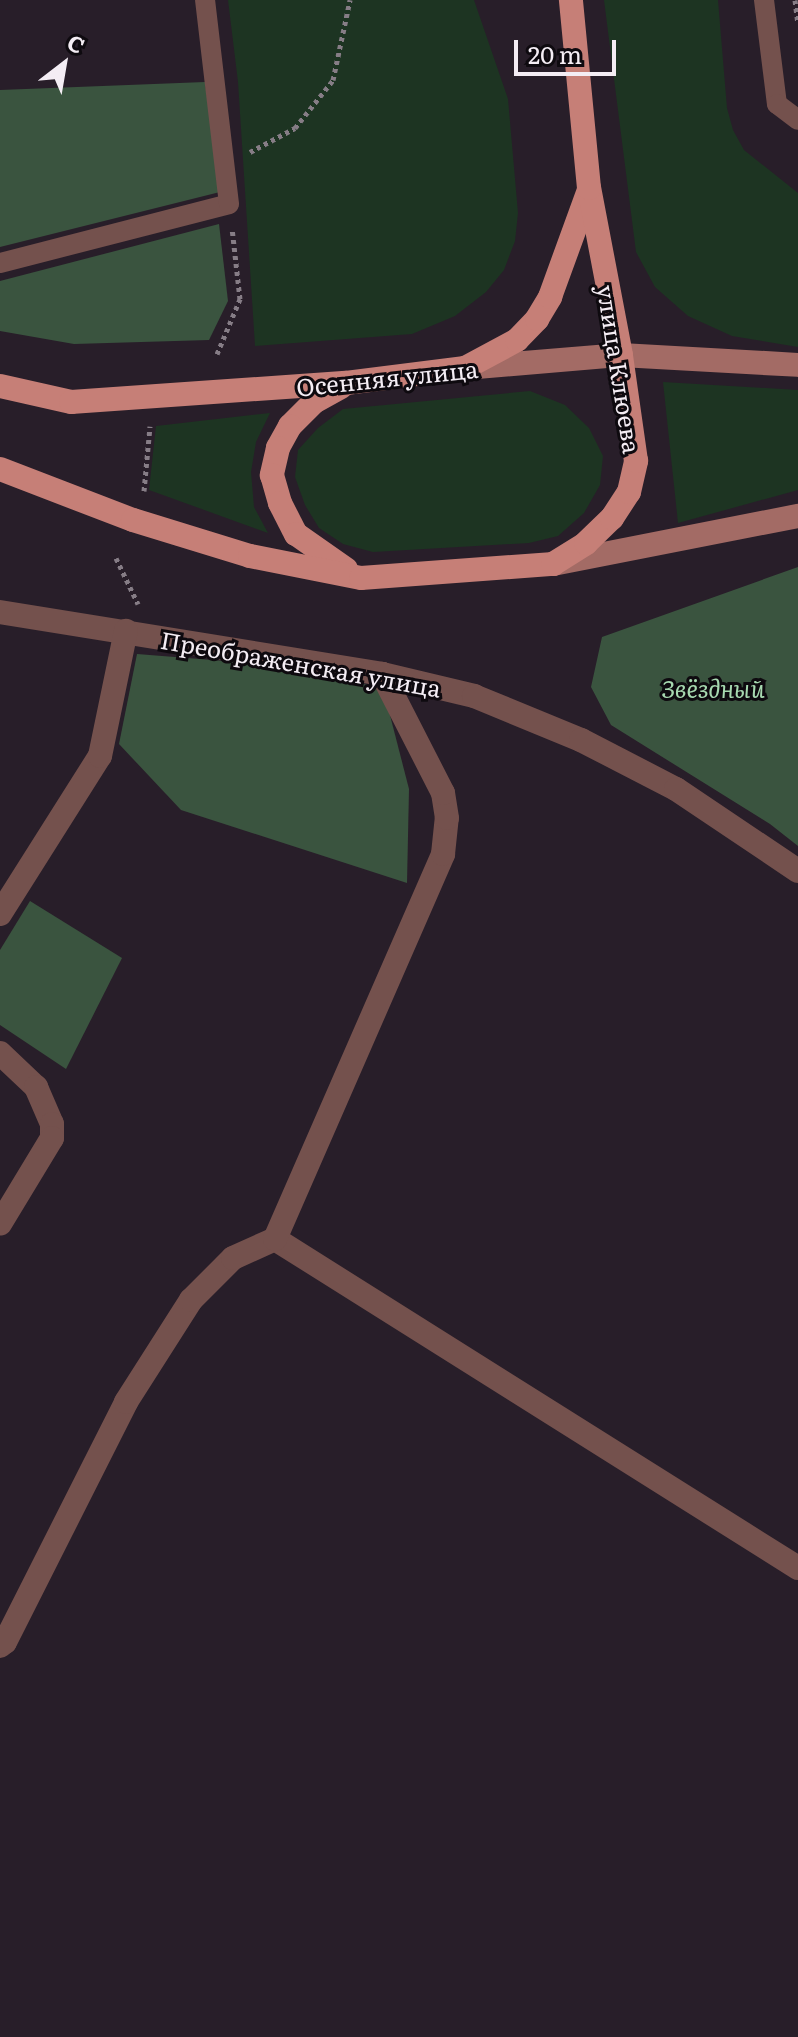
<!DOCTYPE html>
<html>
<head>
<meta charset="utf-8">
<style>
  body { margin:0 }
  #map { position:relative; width:798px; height:2037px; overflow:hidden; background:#281e29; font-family:Literata,serif }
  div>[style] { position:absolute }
  .green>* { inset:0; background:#1d3422 }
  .forest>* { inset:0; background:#3a543f }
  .path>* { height:5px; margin-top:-2.5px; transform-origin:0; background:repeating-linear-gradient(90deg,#867d86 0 4px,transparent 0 8px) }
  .lane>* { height:20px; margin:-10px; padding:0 10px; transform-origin:10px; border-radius:10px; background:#74514d }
  .street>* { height:24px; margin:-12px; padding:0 12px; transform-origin:12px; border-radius:12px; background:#74514d }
  .secondary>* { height:24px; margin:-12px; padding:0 12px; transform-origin:12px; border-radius:12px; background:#a36b65 }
  .primary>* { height:24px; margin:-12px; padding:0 12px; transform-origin:12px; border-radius:12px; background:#c67f77 }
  span { translate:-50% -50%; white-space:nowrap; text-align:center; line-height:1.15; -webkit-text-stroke:6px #0e0a0f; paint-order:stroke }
  .street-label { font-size:24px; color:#f4edf4 }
  .park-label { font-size:24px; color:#a7d9b0; font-style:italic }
  .north { position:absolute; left:24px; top:24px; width:80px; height:80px; -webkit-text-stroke:6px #0e0a0f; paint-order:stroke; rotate:31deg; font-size:22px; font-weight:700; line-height:32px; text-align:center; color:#f4edf4 }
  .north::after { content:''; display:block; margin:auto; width:28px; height:36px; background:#f4edf4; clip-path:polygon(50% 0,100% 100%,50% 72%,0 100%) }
  .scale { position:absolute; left:514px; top:40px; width:102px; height:36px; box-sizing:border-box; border:4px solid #f4edf4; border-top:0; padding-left:10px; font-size:24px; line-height:28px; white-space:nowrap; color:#f4edf4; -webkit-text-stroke:6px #0e0a0f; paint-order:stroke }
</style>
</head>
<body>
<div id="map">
  <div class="green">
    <i style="clip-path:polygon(228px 0,474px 0,508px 99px,518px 213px,515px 241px,504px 270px,486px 292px,455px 316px,412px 334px,255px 346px,238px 82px)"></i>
    <i style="clip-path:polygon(604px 0,718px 0,727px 108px,733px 130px,744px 150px,798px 193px,798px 347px,732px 336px,688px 316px,655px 287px,636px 252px)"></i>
    <i style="clip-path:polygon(663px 382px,798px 390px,798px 490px,678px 523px)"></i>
    <i style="clip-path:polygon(530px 391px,565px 405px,589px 428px,603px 456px,600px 485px,584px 513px,558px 536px,529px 543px,373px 552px,343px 544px,319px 528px,305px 505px,295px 477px,298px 450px,318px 428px,343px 409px)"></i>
    <i style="clip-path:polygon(270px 413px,256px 442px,251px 472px,254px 507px,268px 533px,149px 490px,156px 426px)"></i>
  </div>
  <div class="forest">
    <i style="clip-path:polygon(205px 82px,220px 192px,0 247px,0 90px)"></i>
    <i style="clip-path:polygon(219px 224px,228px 301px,209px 340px,74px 344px,0 331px,0 281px)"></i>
    <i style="clip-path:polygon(798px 567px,798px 846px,770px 824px,611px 725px,591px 687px,602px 637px)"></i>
    <i style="clip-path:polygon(137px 654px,261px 664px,383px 688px,409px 789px,407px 883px,181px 810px,119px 744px)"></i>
    <i style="clip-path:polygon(30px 901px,122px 958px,66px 1069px,0 1025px,0 950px)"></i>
  </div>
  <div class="path">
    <i style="left:795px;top:0;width:23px;rotate:83deg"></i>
    <i style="left:250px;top:152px;width:51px;rotate:-28.1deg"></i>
    <i style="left:295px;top:128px;width:61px;rotate:-51.6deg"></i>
    <i style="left:333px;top:80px;width:82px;rotate:-78deg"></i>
    <i style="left:217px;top:354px;width:60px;rotate:-67.3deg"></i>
    <i style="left:240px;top:299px;width:71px;rotate:-96.4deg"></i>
    <i style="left:144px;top:491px;width:65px;rotate:-84.7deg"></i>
    <i style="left:116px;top:558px;width:51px;rotate:64.4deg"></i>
  </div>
  <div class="lane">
    <i style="left:764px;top:0;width:105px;rotate:82.9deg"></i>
    <i style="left:777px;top:104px;width:26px;rotate:37deg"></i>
    <i style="left:0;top:263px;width:236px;rotate:-14.4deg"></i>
    <i style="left:229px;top:204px;width:205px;rotate:-96.7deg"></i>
  </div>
  <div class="street">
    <i style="left:0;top:612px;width:387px;rotate:9.2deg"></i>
    <i style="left:382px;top:674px;width:95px;rotate:13.4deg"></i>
    <i style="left:474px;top:696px;width:116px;rotate:22.4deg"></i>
    <i style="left:581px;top:740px;width:107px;rotate:27.3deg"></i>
    <i style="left:676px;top:789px;width:147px;rotate:33.9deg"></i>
    <i style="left:0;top:914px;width:187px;rotate:-57.7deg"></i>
    <i style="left:100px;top:756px;width:128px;rotate:-78.3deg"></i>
    <i style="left:0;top:1053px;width:50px;rotate:43.4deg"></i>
    <i style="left:36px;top:1087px;width:40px;rotate:66.6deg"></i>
    <i style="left:52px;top:1124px;width:14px;rotate:90deg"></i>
    <i style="left:52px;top:1138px;width:100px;rotate:121.2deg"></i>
    <i style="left:275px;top:1239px;width:618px;rotate:32.17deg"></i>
    <i style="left:0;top:1646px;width:6px;rotate:-39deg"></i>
    <i style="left:5px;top:1642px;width:269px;rotate:-63.2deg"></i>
    <i style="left:126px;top:1402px;width:121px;rotate:-57.5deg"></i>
    <i style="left:191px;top:1300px;width:59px;rotate:-45deg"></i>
    <i style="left:233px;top:1258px;width:46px;rotate:-24.3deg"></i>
    <i style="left:275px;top:1239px;width:420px;rotate:-66.4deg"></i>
    <i style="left:443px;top:854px;width:36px;rotate:-84deg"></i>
    <i style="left:447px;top:818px;width:25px;rotate:-99deg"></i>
    <i style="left:443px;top:793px;width:134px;rotate:-117.1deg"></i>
  </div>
  <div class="secondary">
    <i style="left:465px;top:368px;width:157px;rotate:-4.8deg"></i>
    <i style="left:621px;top:355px;width:177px;rotate:3.2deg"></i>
    <i style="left:553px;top:564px;width:250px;rotate:-11.1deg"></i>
  </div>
  <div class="primary">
    <i style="left:0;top:386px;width:73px;rotate:12.7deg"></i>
    <i style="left:71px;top:402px;width:276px;rotate:-4deg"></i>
    <i style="left:346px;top:383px;width:120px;rotate:-7.2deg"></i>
    <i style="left:465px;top:368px;width:59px;rotate:-28.3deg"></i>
    <i style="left:517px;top:340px;width:29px;rotate:-46deg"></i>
    <i style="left:537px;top:319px;width:26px;rotate:-59deg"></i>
    <i style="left:550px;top:297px;width:114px;rotate:-70deg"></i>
    <i style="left:341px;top:387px;width:31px;rotate:151deg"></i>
    <i style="left:314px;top:402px;width:34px;rotate:135deg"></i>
    <i style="left:290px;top:426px;width:25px;rotate:119deg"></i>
    <i style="left:278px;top:448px;width:28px;rotate:103deg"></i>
    <i style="left:272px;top:475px;width:29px;rotate:74deg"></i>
    <i style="left:280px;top:503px;width:35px;rotate:63deg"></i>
    <i style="left:296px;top:534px;width:61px;rotate:35deg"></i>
    <i style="left:0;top:469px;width:142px;rotate:21deg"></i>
    <i style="left:133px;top:520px;width:122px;rotate:17.1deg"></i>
    <i style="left:250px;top:556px;width:113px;rotate:11.2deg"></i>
    <i style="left:361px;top:578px;width:193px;rotate:-4.2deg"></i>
    <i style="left:553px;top:564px;width:39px;rotate:-32deg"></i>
    <i style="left:586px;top:543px;width:36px;rotate:-44deg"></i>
    <i style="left:612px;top:518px;width:31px;rotate:-57deg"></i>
    <i style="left:629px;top:492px;width:32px;rotate:-77deg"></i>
    <i style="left:636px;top:461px;width:107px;rotate:-98.1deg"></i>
    <i style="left:621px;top:355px;width:170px;rotate:-100.8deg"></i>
    <i style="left:589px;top:188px;width:189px;rotate:-95.5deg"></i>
  </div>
  <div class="street-label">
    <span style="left:620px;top:369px;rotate:81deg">улица Клюева</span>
    <span style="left:387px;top:377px;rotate:-6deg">Осенняя улица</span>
    <span style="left:301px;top:663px;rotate:10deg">Преображенская улица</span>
  </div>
  <div class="park-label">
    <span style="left:713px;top:688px">Звёздный</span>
  </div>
  <div class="north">С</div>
  <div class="scale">20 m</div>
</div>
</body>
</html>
